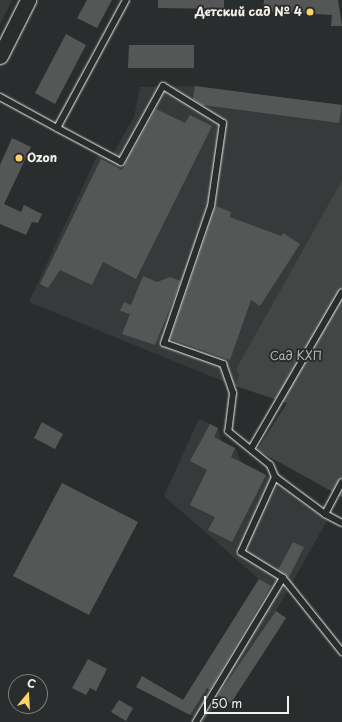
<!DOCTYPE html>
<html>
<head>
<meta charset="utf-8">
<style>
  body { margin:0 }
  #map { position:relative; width:342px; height:722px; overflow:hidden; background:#2a2d2e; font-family:"Playpen Sans",sans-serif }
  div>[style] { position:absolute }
  .built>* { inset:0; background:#373a3a }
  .green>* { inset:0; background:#444645 }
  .building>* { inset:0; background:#555756 }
  .roads { filter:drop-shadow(0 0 1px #f4f1e8) drop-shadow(0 0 1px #f4f1e8) }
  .service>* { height:6px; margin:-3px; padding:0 3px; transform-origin:3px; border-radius:3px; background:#2a2d2e }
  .tertiary>* { height:15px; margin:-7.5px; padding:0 7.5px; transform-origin:7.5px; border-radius:7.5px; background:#2a2d2e }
  .dots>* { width:11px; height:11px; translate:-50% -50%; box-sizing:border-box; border:2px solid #2a2d2e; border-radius:50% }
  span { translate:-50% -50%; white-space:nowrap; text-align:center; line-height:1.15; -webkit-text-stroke:4px #2a2d2e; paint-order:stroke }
  .poi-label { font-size:12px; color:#f4f1e8; font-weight:700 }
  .right { translate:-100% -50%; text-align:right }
  .left { translate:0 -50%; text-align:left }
  .park-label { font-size:12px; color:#b6b5af }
  .north { position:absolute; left:8px; top:674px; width:40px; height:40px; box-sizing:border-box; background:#2a2d2e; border:1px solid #7b7b78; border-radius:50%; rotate:18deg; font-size:11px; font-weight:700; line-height:16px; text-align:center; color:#f4f1e8 }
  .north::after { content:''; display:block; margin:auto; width:14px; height:18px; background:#ffd166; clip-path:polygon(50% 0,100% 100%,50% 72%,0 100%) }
  .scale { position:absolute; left:204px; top:696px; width:85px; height:18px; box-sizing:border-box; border:2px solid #f4f1e8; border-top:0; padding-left:5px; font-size:12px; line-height:14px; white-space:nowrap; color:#f4f1e8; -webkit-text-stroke:3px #2a2d2e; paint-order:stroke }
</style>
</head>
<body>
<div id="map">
  <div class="built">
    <i style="clip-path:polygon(0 0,12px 0,0 25px)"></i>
    <i style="clip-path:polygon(195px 86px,342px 105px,342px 180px,236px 369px,239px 375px,235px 386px,29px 302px,98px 154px,111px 157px,134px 117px,140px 87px)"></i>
    <i style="clip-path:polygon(199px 419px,218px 428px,221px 441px,235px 448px,242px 463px,266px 475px,327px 521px,276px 611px,286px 618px,231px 703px,221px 697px,204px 722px,178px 708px,259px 579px,164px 496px)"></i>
  </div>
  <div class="green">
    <i style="clip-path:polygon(342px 180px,342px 497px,257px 450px,287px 403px,235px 386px,239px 375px,236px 369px)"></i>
  </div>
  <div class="building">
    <i style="clip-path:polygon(87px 0,112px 0,97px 28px,77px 18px)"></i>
    <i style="clip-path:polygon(158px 0,224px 0,224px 9px,158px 8px)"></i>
    <i style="clip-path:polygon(264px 0,338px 0,342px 26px,331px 26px,332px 15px,263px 11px)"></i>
    <i style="clip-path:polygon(66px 34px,86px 45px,55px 104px,35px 93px)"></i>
    <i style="clip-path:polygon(129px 45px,194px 45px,194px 68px,128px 68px)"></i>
    <i style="clip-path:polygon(195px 86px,342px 105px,339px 123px,202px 105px,193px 99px)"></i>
    <i style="clip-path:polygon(156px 109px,185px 123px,190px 115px,212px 126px,136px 279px,103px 262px,92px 285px,60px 270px,48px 288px,40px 284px,101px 159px,122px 170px)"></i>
    <i style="clip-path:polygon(12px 138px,31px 147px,4px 204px,21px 212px,24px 205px,42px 214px,38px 223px,32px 222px,26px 235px,0 224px,0 165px)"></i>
    <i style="clip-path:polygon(216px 206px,231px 212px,230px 217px,281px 236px,283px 233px,300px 244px,260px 306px,251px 300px,230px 360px,170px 339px)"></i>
    <i style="clip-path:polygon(143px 276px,157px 282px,170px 277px,181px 281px,155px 345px,122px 334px,130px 314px,120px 311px,124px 302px,131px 305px)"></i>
    <i style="clip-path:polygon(42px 422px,63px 434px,55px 449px,34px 438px)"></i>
    <i style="clip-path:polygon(210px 424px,218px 428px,214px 437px,235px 448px,231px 457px,266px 475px,232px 542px,208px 530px,215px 517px,190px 505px,207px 470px,190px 461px)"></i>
    <i style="clip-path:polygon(62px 483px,138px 522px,89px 615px,13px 576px)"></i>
    <i style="clip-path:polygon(293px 542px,304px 547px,289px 577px,278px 570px)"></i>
    <i style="clip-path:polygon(259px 579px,271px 586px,210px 690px,207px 688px,190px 715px,136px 687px,142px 676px,183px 700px)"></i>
    <i style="clip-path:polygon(276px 611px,286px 618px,231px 703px,218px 695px)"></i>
    <i style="clip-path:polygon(88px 659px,107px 669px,96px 691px,90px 688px,86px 695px,72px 688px)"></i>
    <i style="clip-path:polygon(119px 700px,133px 708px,126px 721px,111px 712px)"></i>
  </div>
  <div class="roads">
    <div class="service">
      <i style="left:0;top:97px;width:65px;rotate:28.5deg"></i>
      <i style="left:57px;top:128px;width:145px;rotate:-61.7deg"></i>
      <i style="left:57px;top:128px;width:72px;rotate:28deg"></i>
      <i style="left:121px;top:162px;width:87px;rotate:-61.1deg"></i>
      <i style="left:163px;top:86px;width:70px;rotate:31.7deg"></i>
      <i style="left:223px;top:123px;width:84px;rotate:98.2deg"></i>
      <i style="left:211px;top:206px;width:145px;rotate:108.9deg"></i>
      <i style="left:164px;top:343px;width:63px;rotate:19.6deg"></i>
      <i style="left:223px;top:364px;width:31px;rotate:71deg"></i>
      <i style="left:233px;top:393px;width:38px;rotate:97deg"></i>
      <i style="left:228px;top:431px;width:54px;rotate:39deg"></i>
      <i style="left:270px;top:465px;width:13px;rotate:67deg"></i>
      <i style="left:275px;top:477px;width:82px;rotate:114.4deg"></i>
      <i style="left:241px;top:552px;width:49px;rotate:31.8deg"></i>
      <i style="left:283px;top:578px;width:95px;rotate:51.4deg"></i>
      <i style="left:251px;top:449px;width:181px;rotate:-59.9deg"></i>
      <i style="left:275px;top:477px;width:62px;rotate:36.5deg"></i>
      <i style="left:325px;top:514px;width:36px;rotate:-62deg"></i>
      <i style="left:325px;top:514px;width:19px;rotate:28deg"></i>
      <i style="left:196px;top:722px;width:168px;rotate:-58.9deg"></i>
    </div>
    <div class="tertiary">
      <i style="left:0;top:56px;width:63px;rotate:-63.4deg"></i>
    </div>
  </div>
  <div class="dots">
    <i style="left:310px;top:12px;background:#ffd166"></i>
    <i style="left:19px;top:158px;background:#ffd166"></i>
  </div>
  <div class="poi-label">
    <span class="right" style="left:302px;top:12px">Детский сад № 4</span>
    <span class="left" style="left:27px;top:158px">Ozon</span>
  </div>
  <div class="park-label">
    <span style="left:296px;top:356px">Сад КХП</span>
  </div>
  <div class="north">С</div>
  <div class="scale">50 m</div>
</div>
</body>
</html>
